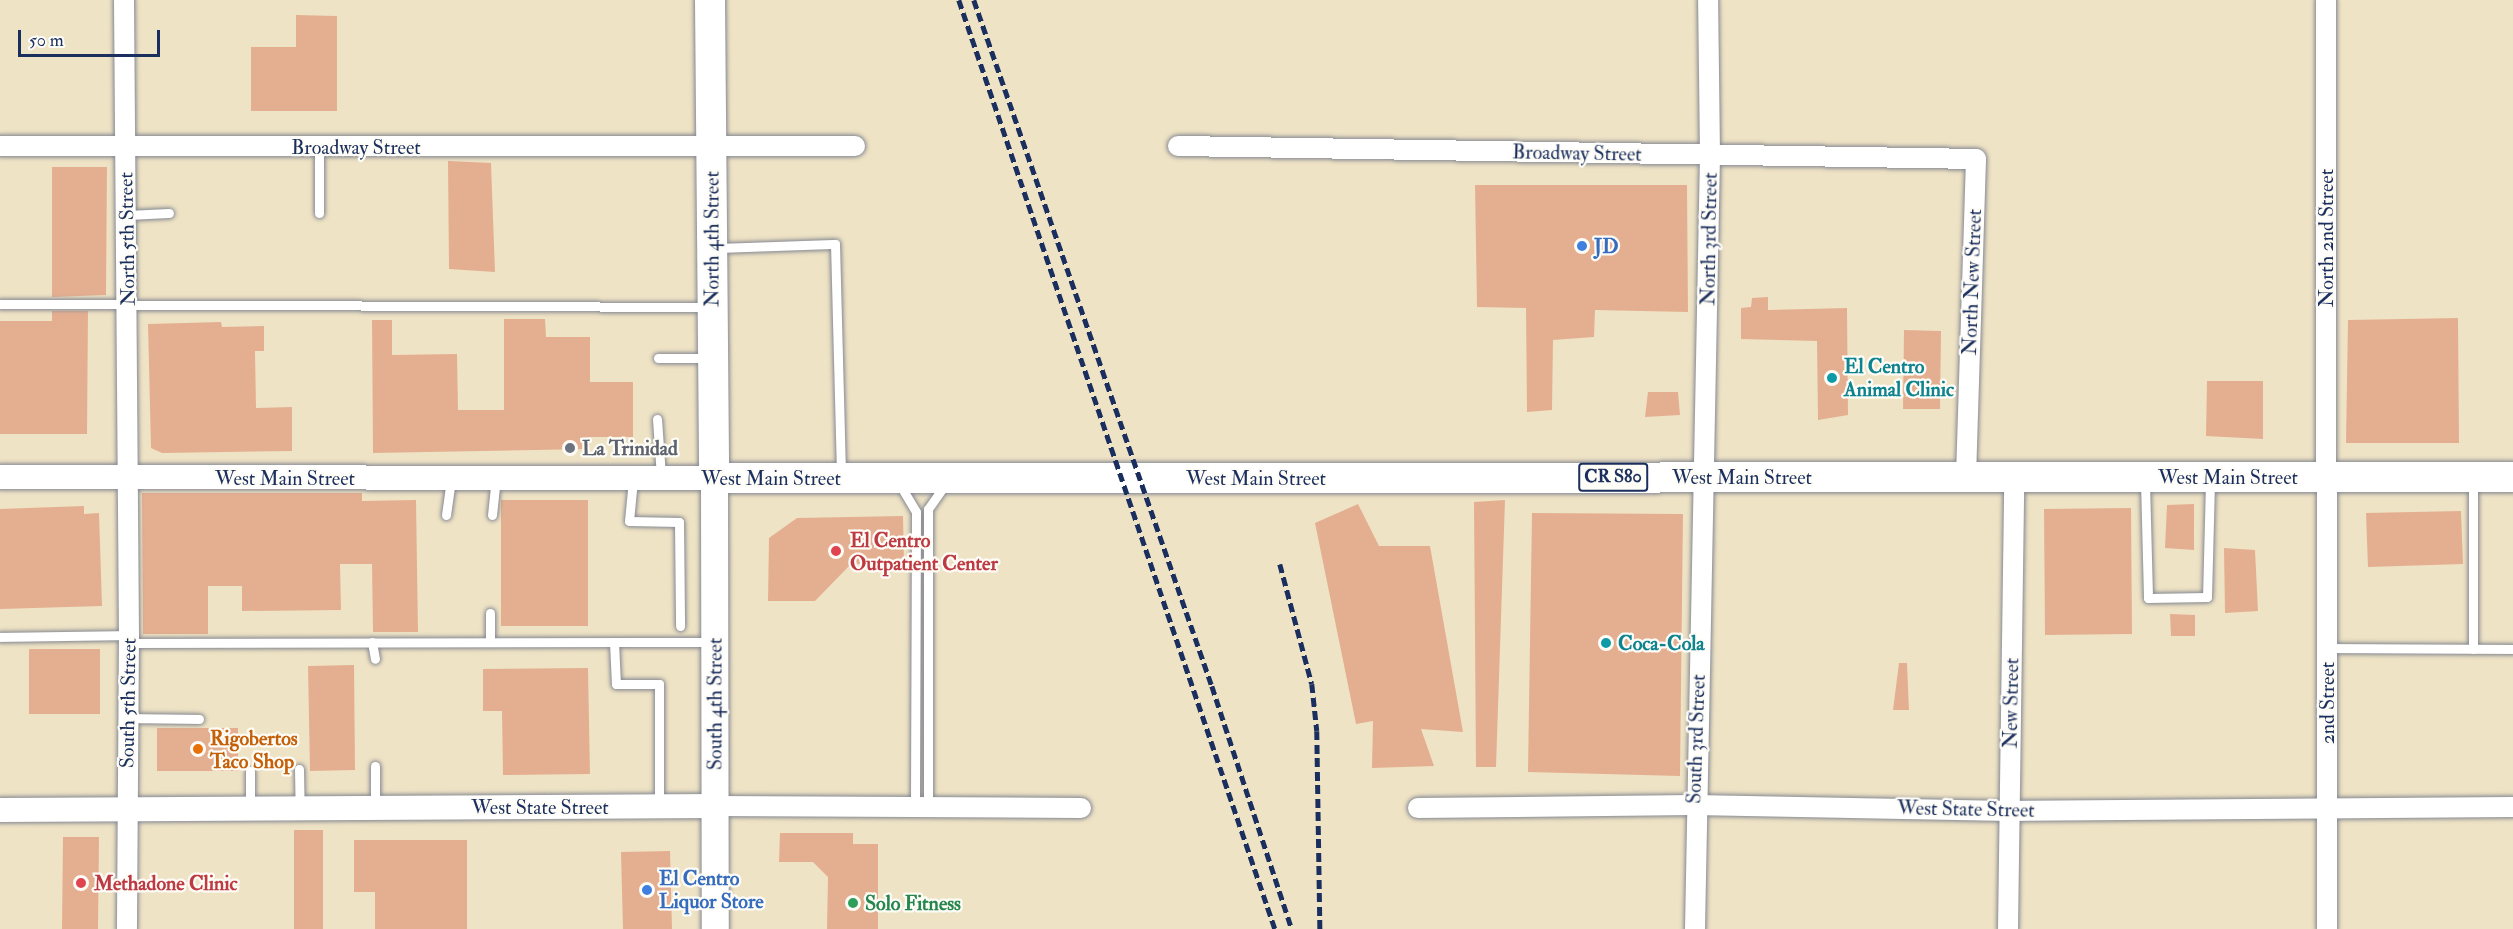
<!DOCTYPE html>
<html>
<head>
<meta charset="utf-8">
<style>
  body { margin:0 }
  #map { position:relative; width:2513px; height:929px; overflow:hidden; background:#efe3c5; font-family:"IM FELL Double Pica",serif }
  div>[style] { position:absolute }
  .building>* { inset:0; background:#e4af90 }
  .roads { filter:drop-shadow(0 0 2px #858992) drop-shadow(0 0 2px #858992) }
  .service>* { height:9px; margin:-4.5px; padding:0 4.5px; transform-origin:4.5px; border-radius:4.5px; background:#fff }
  .minor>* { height:20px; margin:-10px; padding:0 10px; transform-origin:10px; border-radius:10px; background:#fff }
  .tertiary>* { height:24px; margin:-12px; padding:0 12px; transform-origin:12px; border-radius:12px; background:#fff }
  .secondary>* { height:27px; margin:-13.5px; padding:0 13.5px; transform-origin:13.5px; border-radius:13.5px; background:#fff }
  .primary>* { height:30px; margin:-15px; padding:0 15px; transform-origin:15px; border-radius:15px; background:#fff }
  .rail>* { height:4.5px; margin-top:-2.25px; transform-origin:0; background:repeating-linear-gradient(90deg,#1b2f5e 0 9px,transparent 0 13.5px) }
  .dots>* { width:16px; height:16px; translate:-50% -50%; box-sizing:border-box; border:3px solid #fdfcf7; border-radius:50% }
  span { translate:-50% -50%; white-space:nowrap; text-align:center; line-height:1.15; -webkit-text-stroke:4.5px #fdfcf7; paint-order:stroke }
  .shield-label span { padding:2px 4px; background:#fdfcf7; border:2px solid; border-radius:4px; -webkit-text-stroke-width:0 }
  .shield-label { font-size:18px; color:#1b2f5e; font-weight:700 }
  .street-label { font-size:20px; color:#1b2f5e }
  .shop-label { font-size:20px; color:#366cbe; font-weight:700 }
  .left { translate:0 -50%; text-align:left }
  .culture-label { font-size:20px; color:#0d838f; font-weight:700 }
  .worship-label { font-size:20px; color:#5b616d; font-weight:700 }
  .health-label { font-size:20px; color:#be3a42; font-weight:700 }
  .food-label { font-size:20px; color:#c56008; font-weight:700 }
  .leisure-label { font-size:20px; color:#27864d; font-weight:700 }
  .scale { position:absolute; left:18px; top:30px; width:142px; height:27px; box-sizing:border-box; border:3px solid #1b2f5e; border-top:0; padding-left:8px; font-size:18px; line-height:21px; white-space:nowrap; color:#1b2f5e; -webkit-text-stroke:4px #fdfcf7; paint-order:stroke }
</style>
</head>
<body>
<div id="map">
  <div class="building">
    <i style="clip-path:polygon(296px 15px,337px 16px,337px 111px,251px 111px,251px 47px,296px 47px)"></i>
    <i style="clip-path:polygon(448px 161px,491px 163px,495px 272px,449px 269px)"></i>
    <i style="clip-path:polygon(52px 167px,107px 167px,106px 295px,52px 297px)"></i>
    <i style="clip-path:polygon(1475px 185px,1687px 185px,1688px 312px,1595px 310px,1594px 337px,1553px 340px,1552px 410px,1527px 412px,1526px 308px,1477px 307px)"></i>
    <i style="clip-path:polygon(1768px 297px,1768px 310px,1847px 308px,1848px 415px,1818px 420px,1817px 341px,1741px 339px,1741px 308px,1751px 307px,1752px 298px)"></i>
    <i style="clip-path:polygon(52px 311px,88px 311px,87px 434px,0 434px,0 321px,52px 321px)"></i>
    <i style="clip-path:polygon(2458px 318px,2459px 443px,2346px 443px,2348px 320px)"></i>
    <i style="clip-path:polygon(504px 319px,545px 319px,546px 337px,590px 337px,590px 382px,633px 382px,633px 437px,590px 437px,590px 449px,373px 453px,372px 320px,392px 320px,392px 355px,457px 354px,458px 410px,504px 410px)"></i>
    <i style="clip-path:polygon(221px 322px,222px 327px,264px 326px,264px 351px,255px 351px,256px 408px,292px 407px,292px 451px,162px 453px,151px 448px,148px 324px)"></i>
    <i style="clip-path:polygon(1904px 330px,1941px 331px,1940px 409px,1903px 409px)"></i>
    <i style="clip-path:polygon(2207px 381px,2263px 381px,2263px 439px,2206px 436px)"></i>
    <i style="clip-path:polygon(1648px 392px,1678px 392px,1680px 415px,1645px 417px)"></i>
    <i style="clip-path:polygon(142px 493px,362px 493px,362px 501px,416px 500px,418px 632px,373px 632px,372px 564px,340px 564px,341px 610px,242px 611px,242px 586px,208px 586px,208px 634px,143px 634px)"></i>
    <i style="clip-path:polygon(501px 500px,588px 500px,588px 626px,501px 626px)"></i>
    <i style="clip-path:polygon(1505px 500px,1496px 767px,1476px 767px,1474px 502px)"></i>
    <i style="clip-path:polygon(1358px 504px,1379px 546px,1430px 546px,1463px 732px,1421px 729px,1434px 766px,1372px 768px,1373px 721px,1356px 724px,1315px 523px)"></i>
    <i style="clip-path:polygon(2194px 504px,2194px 550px,2165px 548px,2167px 505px)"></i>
    <i style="clip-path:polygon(84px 506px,84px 514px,99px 513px,102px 606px,0 609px,0 509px)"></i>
    <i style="clip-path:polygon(2131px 508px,2132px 634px,2045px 635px,2044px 509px)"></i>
    <i style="clip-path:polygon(2461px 511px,2463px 564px,2368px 567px,2366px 513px)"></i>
    <i style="clip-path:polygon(1532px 513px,1683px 514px,1680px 776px,1528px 772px)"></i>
    <i style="clip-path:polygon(903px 516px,904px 563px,851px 564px,815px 601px,768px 601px,769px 538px,797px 518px)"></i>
    <i style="clip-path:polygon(2224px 548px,2255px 550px,2258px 611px,2225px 613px)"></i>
    <i style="clip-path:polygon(2170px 614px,2195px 615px,2195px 636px,2171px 636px)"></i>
    <i style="clip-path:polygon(29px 649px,100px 649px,100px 714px,29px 714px)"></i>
    <i style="clip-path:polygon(1899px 663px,1907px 663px,1909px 710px,1893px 710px)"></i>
    <i style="clip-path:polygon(354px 665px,355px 770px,310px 771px,308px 666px)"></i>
    <i style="clip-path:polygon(588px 668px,590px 774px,503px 775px,502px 711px,483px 711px,483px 669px)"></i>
    <i style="clip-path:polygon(157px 728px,238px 728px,238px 771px,157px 771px)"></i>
    <i style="clip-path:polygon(294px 830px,323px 830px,323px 929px,294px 929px)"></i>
    <i style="clip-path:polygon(780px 833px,853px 833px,853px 844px,878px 844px,878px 929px,827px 929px,828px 877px,813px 862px,779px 862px)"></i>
    <i style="clip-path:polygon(63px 837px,99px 837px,98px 929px,62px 929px)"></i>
    <i style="clip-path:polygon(354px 840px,467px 840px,467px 929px,375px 929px,375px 892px,354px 892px)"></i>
    <i style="clip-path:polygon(670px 851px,672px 929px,623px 929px,621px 852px)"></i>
  </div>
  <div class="roads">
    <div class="service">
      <i style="left:319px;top:147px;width:66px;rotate:90deg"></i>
      <i style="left:127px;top:215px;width:42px;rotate:-2.7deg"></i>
      <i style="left:715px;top:248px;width:120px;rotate:-1.9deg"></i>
      <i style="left:835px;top:244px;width:229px;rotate:88.5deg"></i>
      <i style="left:0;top:304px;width:707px;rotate:0.24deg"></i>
      <i style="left:658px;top:358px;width:51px"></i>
      <i style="left:657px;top:419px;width:57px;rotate:86deg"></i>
      <i style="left:633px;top:480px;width:41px;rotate:95.6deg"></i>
      <i style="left:629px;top:521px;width:50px;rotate:1.1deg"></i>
      <i style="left:679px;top:522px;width:104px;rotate:89.4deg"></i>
      <i style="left:2473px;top:480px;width:169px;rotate:90deg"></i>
      <i style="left:2145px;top:482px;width:116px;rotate:88.5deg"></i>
      <i style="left:2148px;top:598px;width:59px;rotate:-1deg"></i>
      <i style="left:2207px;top:597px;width:117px;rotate:-88.5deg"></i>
      <i style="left:900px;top:485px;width:31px;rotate:59deg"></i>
      <i style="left:916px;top:512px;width:295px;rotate:90.2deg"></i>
      <i style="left:446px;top:515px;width:36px;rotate:-82deg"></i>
      <i style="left:492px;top:515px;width:36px;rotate:-84deg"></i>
      <i style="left:490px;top:613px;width:29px;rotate:90deg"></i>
      <i style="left:0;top:637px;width:129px;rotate:-0.9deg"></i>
      <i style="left:372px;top:642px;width:17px;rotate:80deg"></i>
      <i style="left:614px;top:642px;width:42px;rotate:87.3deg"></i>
      <i style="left:616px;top:684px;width:43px"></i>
      <i style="left:659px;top:684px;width:120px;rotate:90deg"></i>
      <i style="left:129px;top:643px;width:583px;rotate:-0.1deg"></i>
      <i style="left:2327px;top:648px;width:186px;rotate:0.3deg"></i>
      <i style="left:128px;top:718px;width:71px;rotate:0.8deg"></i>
      <i style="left:299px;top:769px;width:39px;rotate:89deg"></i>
      <i style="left:250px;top:771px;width:36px;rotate:90deg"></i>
      <i style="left:375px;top:806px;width:40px;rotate:-90deg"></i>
      <i style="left:928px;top:807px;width:298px;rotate:-90deg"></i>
      <i style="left:928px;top:509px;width:29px;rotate:-55deg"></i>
    </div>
    <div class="minor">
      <i style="left:124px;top:0;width:635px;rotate:89.55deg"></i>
      <i style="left:129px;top:635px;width:294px;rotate:90.4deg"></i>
      <i style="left:2326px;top:0;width:929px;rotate:89.94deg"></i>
      <i style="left:0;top:146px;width:855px"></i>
      <i style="left:1178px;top:146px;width:798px;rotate:0.93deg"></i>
      <i style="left:1976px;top:159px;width:318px;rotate:91.8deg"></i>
      <i style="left:716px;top:806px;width:365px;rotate:0.3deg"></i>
      <i style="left:1418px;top:808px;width:276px;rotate:-0.6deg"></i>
      <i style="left:1694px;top:805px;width:315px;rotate:1.1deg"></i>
      <i style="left:2009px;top:811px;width:504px;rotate:-0.45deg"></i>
      <i style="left:1695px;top:929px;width:774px;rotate:-88.89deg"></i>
      <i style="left:1710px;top:155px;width:155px;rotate:-90.7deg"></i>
      <i style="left:2008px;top:929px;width:452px;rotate:-89.2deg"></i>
    </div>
    <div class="tertiary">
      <i style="left:0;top:477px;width:714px;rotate:0.08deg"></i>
      <i style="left:0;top:810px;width:716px;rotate:-0.32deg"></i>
    </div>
    <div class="secondary">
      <i style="left:714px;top:478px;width:451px;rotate:89.9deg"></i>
    </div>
    <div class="primary">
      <i style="left:710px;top:0;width:478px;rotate:89.5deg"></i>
      <i style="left:714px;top:478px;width:1799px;rotate:-0.03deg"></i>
    </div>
  </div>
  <div class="rail">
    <i style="left:959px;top:0;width:981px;rotate:71.21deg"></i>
    <i style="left:974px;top:0;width:726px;rotate:70.87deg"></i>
    <i style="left:1212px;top:686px;width:256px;rotate:71.8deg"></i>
    <i style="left:1280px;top:564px;width:124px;rotate:75.1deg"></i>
    <i style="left:1312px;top:684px;width:47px;rotate:83.9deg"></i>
    <i style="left:1317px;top:731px;width:198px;rotate:89.1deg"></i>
  </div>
  <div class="dots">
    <i style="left:1582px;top:246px;background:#3f7fe0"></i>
    <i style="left:1832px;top:378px;background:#0f9aa8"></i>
    <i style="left:570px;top:448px;background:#6b7280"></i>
    <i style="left:836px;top:551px;background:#e0444e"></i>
    <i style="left:1606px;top:643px;background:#0f9aa8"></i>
    <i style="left:198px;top:749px;background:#e8710a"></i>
    <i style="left:81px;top:883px;background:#e0444e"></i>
    <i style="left:647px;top:890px;background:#3f7fe0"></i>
    <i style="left:853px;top:903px;background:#2e9e5b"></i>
  </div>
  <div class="shield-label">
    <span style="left:1613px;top:477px">CR S80</span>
  </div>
  <div class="street-label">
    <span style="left:356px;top:147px">Broadway Street</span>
    <span style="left:1577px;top:153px;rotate:1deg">Broadway Street</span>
    <span style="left:2326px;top:238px;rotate:-90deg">North 2nd Street</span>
    <span style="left:127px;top:239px;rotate:-91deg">North 5th Street</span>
    <span style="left:712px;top:239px;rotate:-90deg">North 4th Street</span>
    <span style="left:1709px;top:239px;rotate:-89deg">North 3rd Street</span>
    <span style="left:1972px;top:282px;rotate:-88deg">North New Street</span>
    <span style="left:1742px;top:477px">West Main Street</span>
    <span style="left:2228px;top:477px">West Main Street</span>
    <span style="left:285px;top:478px">West Main Street</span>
    <span style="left:771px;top:478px">West Main Street</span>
    <span style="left:1256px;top:478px">West Main Street</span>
    <span style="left:128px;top:703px;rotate:-89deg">South 5th Street</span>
    <span style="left:2011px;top:703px;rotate:-89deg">New Street</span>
    <span style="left:2327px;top:703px;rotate:-90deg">2nd Street</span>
    <span style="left:715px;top:704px;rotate:-90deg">South 4th Street</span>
    <span style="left:1696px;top:739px;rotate:-88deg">South 3rd Street</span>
    <span style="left:540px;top:807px">West State Street</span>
    <span style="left:1966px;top:809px;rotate:1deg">West State Street</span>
  </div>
  <div class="shop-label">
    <span class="left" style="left:1594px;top:246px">JD</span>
    <span class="left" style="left:659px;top:890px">El Centro<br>Liquor Store</span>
  </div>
  <div class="culture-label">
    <span class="left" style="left:1844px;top:378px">El Centro<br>Animal Clinic</span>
    <span class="left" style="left:1618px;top:643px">Coca-Cola</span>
  </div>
  <div class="worship-label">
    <span class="left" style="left:582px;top:448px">La Trinidad</span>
  </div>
  <div class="health-label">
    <span class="left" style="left:850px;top:552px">El Centro<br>Outpatient Center</span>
    <span class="left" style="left:94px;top:883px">Methadone Clinic</span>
  </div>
  <div class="food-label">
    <span class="left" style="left:210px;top:750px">Rigobertos<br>Taco Shop</span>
  </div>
  <div class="leisure-label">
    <span class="left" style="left:865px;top:903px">Solo Fitness</span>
  </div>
  <div class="scale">50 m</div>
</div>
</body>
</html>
